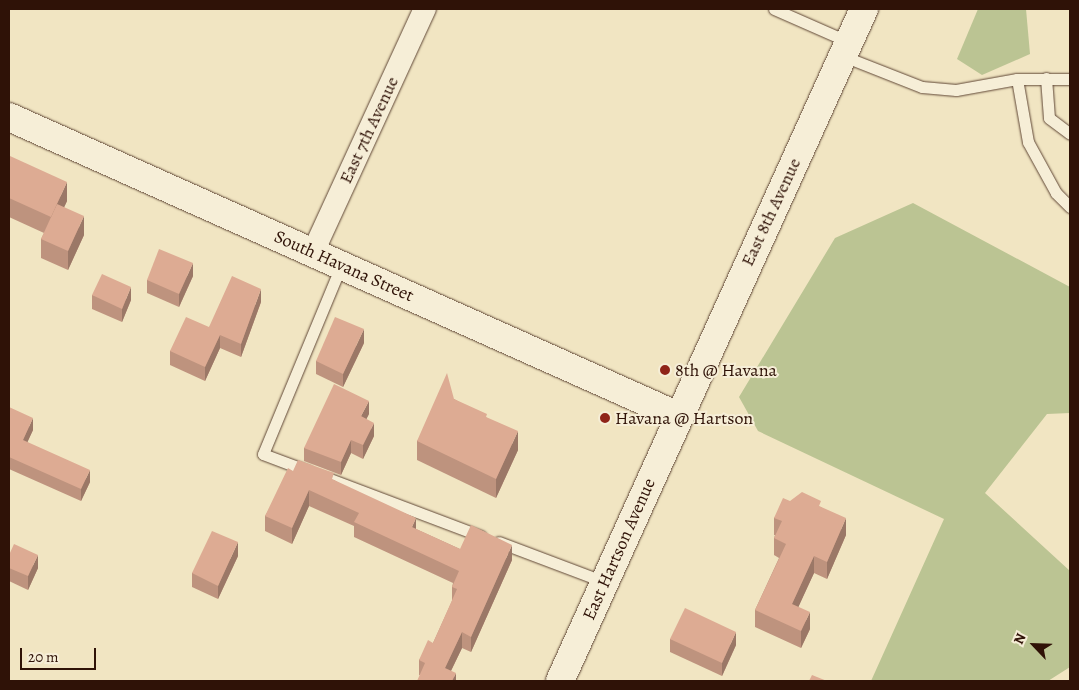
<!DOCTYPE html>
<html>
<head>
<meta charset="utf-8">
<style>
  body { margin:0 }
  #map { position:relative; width:1079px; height:690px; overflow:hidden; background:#f1e5c2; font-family:Alegreya,serif }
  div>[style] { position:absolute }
  .green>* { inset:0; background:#bbc493 }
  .roads { filter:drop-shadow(0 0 1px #604736) drop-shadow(0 0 1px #604736) }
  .service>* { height:11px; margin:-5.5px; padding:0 5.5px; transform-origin:5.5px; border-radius:5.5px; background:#f6eed7 }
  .minor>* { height:22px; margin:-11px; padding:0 11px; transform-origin:11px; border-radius:11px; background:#f6eed7 }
  .tertiary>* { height:28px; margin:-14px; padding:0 14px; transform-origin:14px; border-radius:14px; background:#f6eed7 }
  .wall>* { inset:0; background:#be937e }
  .shaded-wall>* { inset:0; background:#9b7867 }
  .building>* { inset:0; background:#ddab93 }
  .dots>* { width:14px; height:14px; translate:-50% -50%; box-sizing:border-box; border:2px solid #f6eed7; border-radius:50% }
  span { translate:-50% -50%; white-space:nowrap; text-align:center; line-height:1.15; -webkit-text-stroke:4px #f6eed7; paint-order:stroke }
  .street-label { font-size:18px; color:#2f1207 }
  .poi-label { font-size:18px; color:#2f1207 }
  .left { translate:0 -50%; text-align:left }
  .frame { position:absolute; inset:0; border:10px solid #2f1207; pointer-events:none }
  .north { position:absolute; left:1009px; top:620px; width:50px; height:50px; -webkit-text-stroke:4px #f6eed7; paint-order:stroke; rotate:294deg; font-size:14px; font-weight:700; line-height:20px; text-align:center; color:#2f1207 }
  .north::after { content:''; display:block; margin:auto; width:18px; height:22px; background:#2f1207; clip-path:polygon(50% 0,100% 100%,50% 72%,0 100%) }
  .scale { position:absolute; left:20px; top:648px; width:76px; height:22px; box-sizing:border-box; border:2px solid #2f1207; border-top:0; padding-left:6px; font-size:15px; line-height:18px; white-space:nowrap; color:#2f1207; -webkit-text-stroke:4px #f6eed7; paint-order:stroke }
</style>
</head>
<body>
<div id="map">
  <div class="green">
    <i style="clip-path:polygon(978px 9px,1026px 9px,1030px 54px,982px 75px,957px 59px)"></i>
    <i style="clip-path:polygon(913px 203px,1070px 287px,1070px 413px,1047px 414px,985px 493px,1070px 571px,1070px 667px,1048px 681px,871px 681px,944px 519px,758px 431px,739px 397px,835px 238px)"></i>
  </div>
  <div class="roads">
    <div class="service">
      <i style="left:774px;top:9px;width:82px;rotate:23.7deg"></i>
      <i style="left:843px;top:56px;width:85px;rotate:21.4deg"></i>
      <i style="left:922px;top:87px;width:34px;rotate:5deg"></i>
      <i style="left:956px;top:90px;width:62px;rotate:-10.2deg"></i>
      <i style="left:1017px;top:79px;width:53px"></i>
      <i style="left:1046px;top:78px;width:40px;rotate:85.7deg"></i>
      <i style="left:1049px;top:118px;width:26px;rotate:37deg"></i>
      <i style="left:1017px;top:79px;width:64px;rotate:80.1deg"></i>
      <i style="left:1028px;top:142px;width:58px;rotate:61.2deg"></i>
      <i style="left:1056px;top:193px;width:20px;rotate:45deg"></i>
      <i style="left:308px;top:471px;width:48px;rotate:-159.3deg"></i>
      <i style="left:263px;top:454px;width:204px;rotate:-67.5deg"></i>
      <i style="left:330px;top:479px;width:161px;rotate:20.7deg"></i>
      <i style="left:499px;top:542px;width:113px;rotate:20.7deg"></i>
    </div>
    <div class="minor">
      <i style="left:313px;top:252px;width:268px;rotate:-65.3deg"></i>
    </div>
    <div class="tertiary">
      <i style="left:9px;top:117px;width:733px;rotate:24.08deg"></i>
      <i style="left:560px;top:681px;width:738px;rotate:-65.66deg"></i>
    </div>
  </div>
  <div class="wall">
    <i style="clip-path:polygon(9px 158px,67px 201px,64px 207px,84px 235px,68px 270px,41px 258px,41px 239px,44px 233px,9px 217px)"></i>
    <i style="clip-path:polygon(193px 276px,179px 307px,147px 293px,147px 280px)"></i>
    <i style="clip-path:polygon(92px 295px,131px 300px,122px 322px,92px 309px)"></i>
    <i style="clip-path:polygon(261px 302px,241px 357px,220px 348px,205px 381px,170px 365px,170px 351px,209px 327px)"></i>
    <i style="clip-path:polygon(364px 343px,343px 387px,316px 374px,316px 361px)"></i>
    <i style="clip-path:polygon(454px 399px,487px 418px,518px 450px,496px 498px,417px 460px,417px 441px)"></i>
    <i style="clip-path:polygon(9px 407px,33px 430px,27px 442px,90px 482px,81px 501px,9px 469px)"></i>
    <i style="clip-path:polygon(369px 414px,366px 419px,374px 436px,363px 459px,351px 453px,341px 475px,304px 461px,304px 448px)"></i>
    <i style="clip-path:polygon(293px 471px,334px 480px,416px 529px,460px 549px,512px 560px,471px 652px,462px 648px,451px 671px,456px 681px,419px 675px,419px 660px,433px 643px,452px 601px,452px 587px,453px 583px,354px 537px,354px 526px,309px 506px,292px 544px,265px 531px,265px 516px)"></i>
    <i style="clip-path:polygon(790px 501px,821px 507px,846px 535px,827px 579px,814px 573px,798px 607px,810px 629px,801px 648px,755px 627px,755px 610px,779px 558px,774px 555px,774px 538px,775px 535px,774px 535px,774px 518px)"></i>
    <i style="clip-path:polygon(9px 555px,38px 568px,28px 590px,9px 581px)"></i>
    <i style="clip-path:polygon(238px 556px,218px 599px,192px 587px,192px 573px)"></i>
    <i style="clip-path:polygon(670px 639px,736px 645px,722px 676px,670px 652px)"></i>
  </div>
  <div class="shaded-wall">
    <i style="clip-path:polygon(67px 182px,67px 201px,51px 236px,51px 217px)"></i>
    <i style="clip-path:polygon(84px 216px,84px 235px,68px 270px,68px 251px)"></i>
    <i style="clip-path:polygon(193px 263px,193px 276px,179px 307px,179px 294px)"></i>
    <i style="clip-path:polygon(131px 287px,131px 300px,122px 322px,122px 309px)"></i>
    <i style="clip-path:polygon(261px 289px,261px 302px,241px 357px,241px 344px)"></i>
    <i style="clip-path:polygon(364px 329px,364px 343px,343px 387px,343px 374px)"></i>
    <i style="clip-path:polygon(220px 335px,220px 348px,205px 381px,205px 367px)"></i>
    <i style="clip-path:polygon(369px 401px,369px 414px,361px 430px,361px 416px)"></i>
    <i style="clip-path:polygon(33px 418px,33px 430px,23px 452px,23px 440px)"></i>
    <i style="clip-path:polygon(374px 423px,374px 436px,363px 459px,363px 445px)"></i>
    <i style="clip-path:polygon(518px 431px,518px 450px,496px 498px,496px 479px)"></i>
    <i style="clip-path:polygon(351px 440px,351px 453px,341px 475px,341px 462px)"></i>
    <i style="clip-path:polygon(90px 470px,90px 482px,81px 501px,81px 489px)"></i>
    <i style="clip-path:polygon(309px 490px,309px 506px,292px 544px,292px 528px)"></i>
    <i style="clip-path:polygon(416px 518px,416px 534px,412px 527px)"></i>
    <i style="clip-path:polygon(846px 518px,846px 535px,827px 579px,827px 562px)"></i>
    <i style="clip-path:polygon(238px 542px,238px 556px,218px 599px,218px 586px)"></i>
    <i style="clip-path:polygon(512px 545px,512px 560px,471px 652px,471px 637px)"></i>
    <i style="clip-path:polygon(38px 555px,38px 568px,28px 590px,28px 576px)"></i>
    <i style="clip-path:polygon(814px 556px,814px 573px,792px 621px,792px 604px)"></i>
    <i style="clip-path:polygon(810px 612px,810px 629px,801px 648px,801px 631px)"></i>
    <i style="clip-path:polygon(462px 632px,462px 648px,446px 681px,445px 668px)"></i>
    <i style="clip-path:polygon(736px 632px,736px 645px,722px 676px,722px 663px)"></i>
    <i style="clip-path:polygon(456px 673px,456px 681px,452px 681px)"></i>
  </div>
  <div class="building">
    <i style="clip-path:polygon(10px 156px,67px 182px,51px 217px,9px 198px,9px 158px)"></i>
    <i style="clip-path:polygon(57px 204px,84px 216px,68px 251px,41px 239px)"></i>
    <i style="clip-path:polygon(159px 249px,193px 263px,179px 294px,147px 280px)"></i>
    <i style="clip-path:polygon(102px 274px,131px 287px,122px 309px,92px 295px)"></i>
    <i style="clip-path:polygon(232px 276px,261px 289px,241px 344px,220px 335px,205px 367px,170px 351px,186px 317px,209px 327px)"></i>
    <i style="clip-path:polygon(335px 317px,364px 329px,343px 374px,316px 361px)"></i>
    <i style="clip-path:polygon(447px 373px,454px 399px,487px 414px,486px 417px,518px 431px,496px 479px,417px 441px)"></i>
    <i style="clip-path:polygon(334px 384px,369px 401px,361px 416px,374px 423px,363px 445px,351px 440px,341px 462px,304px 448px)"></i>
    <i style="clip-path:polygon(9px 407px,33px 418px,23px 440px,90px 470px,81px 489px,9px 457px)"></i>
    <i style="clip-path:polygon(298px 460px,334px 473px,332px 479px,416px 518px,412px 527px,460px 549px,471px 525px,512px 545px,471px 637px,462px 632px,445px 668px,456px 673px,452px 681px,417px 681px,425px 663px,419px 660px,428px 640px,433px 643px,457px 589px,452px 587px,459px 571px,354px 522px,359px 513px,309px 490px,292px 528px,265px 516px,288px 468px,293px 471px)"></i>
    <i style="clip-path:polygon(802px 492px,821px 501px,819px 506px,846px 518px,827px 562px,814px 556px,792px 604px,810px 612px,801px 631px,755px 610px,786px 544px,774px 538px,782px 521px,774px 518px,783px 498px,790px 501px)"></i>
    <i style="clip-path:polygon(212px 531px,238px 542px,218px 586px,192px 573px)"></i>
    <i style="clip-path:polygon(14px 544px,38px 555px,28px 576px,9px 568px,9px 555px)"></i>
    <i style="clip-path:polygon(685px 608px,736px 632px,722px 663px,670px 639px)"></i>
    <i style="clip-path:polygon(812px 675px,827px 681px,809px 681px)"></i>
  </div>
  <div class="dots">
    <i style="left:665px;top:370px;background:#8f2418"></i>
    <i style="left:605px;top:418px;background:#8f2418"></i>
  </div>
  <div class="street-label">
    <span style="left:369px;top:130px;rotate:-65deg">East 7th Avenue</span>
    <span style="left:771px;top:212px;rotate:-65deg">East 8th Avenue</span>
    <span style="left:344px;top:266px;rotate:24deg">South Havana Street</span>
    <span style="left:619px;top:549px;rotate:-66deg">East Hartson Avenue</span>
  </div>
  <div class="poi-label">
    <span class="left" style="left:675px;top:370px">8th @ Havana</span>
    <span class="left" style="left:615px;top:418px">Havana @ Hartson</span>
  </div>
  <div class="frame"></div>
  <div class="north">N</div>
  <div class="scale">20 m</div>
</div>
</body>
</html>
